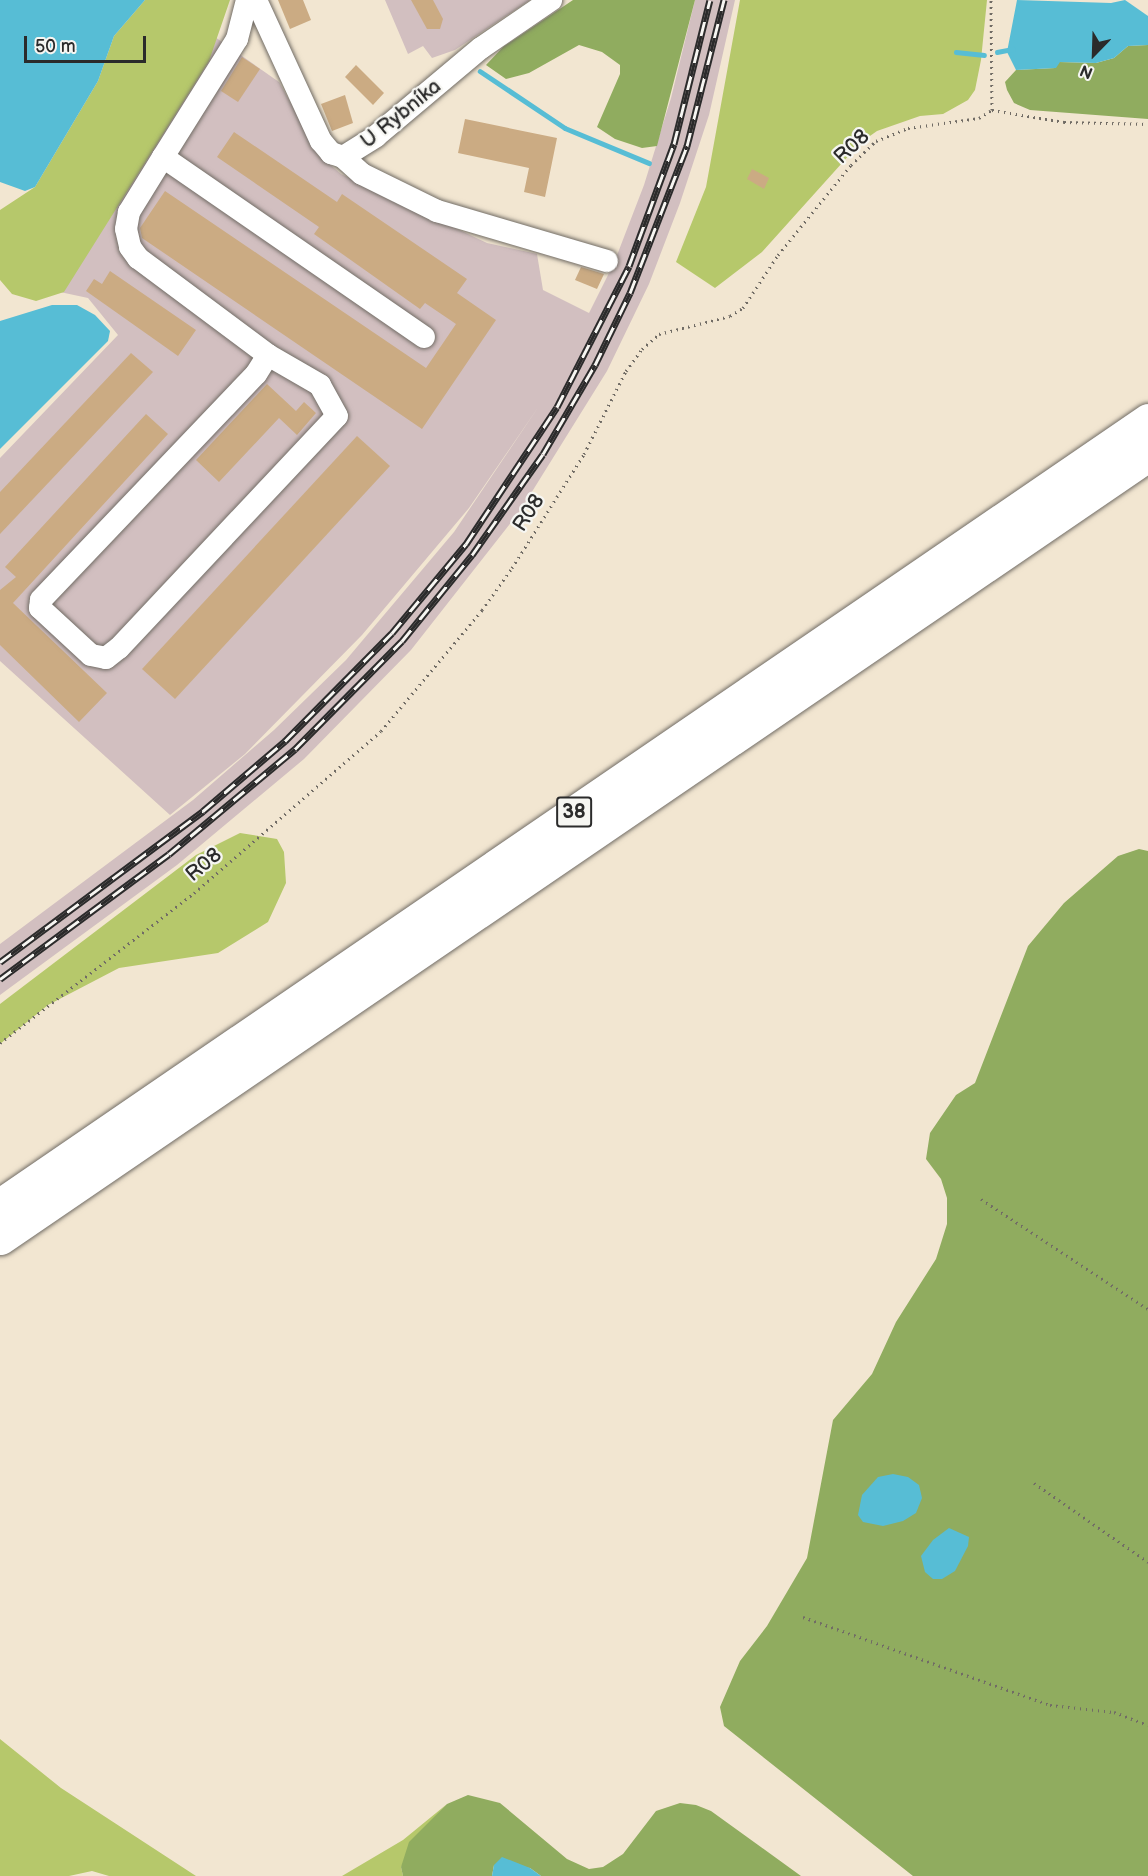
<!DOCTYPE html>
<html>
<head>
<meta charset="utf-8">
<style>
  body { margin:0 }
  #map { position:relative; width:1148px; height:1876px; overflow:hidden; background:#f2e6d1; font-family:"Balsamiq Sans",sans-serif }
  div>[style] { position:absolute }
  .industrial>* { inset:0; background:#d2bfc0 }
  .green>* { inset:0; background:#b6c86b }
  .forest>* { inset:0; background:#90ac5f }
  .water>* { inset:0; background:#57bdd5 }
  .stream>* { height:4.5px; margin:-2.25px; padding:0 2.25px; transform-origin:2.25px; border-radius:2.25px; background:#57bdd5 }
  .building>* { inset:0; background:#cbab83 }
  .path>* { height:3px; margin-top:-1.5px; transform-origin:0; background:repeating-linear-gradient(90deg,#716c65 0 1.5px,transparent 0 6px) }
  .roads { filter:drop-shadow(0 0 2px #716c65) drop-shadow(0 0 2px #716c65) }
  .minor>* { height:22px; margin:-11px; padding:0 11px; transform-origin:11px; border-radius:11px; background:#fff }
  .highway>* { height:33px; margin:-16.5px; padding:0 16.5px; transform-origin:16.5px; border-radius:16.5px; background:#fff }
  .rail>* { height:7px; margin-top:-3.5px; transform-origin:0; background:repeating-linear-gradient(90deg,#f6f6f2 0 14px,#2b2b2b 0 28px); box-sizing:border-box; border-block:2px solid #2b2b2b }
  span { translate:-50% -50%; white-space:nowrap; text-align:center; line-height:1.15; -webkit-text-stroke:4.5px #f6f6f2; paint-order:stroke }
  .shield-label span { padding:2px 4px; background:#f6f6f2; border:2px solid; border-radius:4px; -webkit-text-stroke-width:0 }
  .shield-label { font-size:20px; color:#2b2b2b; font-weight:700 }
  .street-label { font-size:21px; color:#2b2b2b }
  .north { position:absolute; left:1064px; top:24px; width:60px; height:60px; -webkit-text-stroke:4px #f6f6f2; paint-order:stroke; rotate:203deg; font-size:16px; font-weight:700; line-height:24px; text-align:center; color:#2b2b2b }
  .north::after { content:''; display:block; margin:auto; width:21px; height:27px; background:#2b2b2b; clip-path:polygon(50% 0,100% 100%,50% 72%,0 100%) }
  .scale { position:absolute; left:24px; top:36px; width:122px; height:27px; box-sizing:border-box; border:3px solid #2b2b2b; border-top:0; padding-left:8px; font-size:18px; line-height:21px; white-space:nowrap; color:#2b2b2b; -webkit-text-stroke:4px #f6f6f2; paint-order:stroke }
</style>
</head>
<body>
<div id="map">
  <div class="industrial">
    <i style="clip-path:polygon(385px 0,530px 0,455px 50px,432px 58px,423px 46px,408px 54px)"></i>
    <i style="clip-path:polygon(695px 0,735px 0,709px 115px,680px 203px,649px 284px,607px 371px,520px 511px,411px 650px,304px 759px,177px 865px,0 995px,0 944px,193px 800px,274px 730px,346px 660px,454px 532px,539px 406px,469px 508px,362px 635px,245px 754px,170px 815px,0 661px,0 458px,118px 335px,88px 298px,46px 289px,215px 37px,279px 82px,321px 157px,341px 174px,487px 243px,537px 254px,543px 290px,589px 313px,614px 263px,644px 185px,671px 98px)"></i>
  </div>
  <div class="green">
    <i style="clip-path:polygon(145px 0,230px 0,209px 61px,64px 292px,36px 301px,12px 294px,0 280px,0 210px,35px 187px,98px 81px,114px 36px)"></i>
    <i style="clip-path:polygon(740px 0,987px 0,981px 60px,975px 90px,968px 100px,943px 114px,920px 116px,877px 131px,860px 143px,762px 252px,715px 288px,676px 262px,706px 187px)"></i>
    <i style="clip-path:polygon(240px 833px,277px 839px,284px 852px,286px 883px,268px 922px,218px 953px,119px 968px,48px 1005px,0 1044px,0 1004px,196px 855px)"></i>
    <i style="clip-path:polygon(0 1739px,61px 1788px,196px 1876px,109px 1876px,92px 1871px,69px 1876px,0 1876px)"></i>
    <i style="clip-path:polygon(447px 1804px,432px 1820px,401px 1867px,403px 1876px,342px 1876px,403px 1840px)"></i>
  </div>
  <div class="forest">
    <i style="clip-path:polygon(573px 0,695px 0,657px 146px,642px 148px,615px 139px,597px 127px,620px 74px,620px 65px,602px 52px,579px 45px,529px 73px,506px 79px,486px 65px,503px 47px)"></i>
    <i style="clip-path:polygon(1148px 45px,1148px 119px,1030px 110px,1014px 103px,1007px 90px,1005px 82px,1016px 70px,1055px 68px,1059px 62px,1096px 63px,1114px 58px,1128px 46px)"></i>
    <i style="clip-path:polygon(1139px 849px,1148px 851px,1148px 1876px,913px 1876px,724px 1726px,720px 1707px,740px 1661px,767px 1626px,807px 1558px,833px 1420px,872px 1374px,896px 1322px,936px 1259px,947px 1224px,947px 1198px,941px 1179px,926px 1159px,930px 1133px,956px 1095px,975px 1083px,1028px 946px,1064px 903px,1118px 856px)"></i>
    <i style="clip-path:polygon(468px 1795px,500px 1803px,567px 1859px,589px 1869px,603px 1867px,623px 1854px,656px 1811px,680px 1803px,696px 1805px,711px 1811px,801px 1876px,541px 1876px,530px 1868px,494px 1865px,492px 1876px,403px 1876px,401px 1867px,409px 1842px,447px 1804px)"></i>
  </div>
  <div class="water">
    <i style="clip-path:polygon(0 0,145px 0,114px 36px,98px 81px,35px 187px,25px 191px,0 182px)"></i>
    <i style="clip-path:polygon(1017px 0,1111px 3px,1125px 0,1148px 16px,1148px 45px,1128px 46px,1114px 58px,1096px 63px,1060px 62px,1056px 68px,1016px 70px,1007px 52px)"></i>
    <i style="clip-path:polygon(52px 305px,77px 305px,95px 315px,110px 331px,108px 341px,0 449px,0 321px)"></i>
    <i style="clip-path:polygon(893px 1474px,908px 1477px,919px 1485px,922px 1498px,916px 1513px,903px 1521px,883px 1526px,863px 1522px,858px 1515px,862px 1495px,878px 1477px)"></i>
    <i style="clip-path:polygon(949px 1528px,969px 1537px,968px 1546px,955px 1571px,942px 1579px,933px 1579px,925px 1572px,921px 1556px,933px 1540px)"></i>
    <i style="clip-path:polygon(502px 1857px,530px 1868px,541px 1876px,492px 1876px,494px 1865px)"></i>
  </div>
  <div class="stream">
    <i style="left:956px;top:52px;width:28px;rotate:6deg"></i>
    <i style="left:997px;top:52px;width:16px;rotate:-11deg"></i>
    <i style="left:480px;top:71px;width:102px;rotate:33.8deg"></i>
    <i style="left:565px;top:128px;width:91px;rotate:22.6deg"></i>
  </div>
  <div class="building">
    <i style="clip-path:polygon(278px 0,303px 0,311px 20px,290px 29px)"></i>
    <i style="clip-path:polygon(411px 0,433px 0,443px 19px,440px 29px,427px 29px)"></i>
    <i style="clip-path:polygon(242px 57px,260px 69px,238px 102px,221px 91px)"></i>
    <i style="clip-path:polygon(356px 65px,384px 93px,373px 105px,345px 77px)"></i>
    <i style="clip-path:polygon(345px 95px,353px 123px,332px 131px,321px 104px)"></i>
    <i style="clip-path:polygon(465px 119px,557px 138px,545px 197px,524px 192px,529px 168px,458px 153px)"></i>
    <i style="clip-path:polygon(234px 132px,337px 202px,342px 194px,467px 279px,457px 293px,496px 320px,422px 429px,142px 238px,140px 228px,165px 191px,426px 368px,456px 324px,425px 303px,420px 309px,314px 234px,319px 227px,217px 157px)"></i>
    <i style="clip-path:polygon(752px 169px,769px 178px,764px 189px,747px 179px)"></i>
    <i style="clip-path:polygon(581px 267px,604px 274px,597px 289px,575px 280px)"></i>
    <i style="clip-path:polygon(110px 271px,196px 330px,178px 356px,86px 291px,94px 279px,102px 284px)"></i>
    <i style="clip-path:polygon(131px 353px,153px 372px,0 534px,0 492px)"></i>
    <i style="clip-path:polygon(267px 384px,296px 411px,304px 402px,316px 413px,297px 435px,279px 418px,219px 482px,196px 460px)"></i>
    <i style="clip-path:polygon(146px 414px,168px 434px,13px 603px,107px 693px,79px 722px,0 645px,0 590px,16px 577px,5px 567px)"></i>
    <i style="clip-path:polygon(357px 436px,390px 466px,175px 699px,142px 669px)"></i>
  </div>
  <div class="path">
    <i style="left:992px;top:110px;width:73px;rotate:9.5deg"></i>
    <i style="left:1064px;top:122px;width:84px;rotate:1.4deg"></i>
    <i style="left:0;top:1043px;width:245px;rotate:-37.7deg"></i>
    <i style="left:194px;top:893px;width:247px;rotate:-40.9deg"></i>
    <i style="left:381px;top:731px;width:158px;rotate:-50.1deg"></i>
    <i style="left:482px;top:610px;width:52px;rotate:-54.5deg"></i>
    <i style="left:512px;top:568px;width:135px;rotate:-57.7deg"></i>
    <i style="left:584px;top:454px;width:93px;rotate:-63.2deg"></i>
    <i style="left:626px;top:371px;width:27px;rotate:-54deg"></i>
    <i style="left:642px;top:349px;width:23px;rotate:-41deg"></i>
    <i style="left:659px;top:334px;width:73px;rotate:-14.2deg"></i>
    <i style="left:730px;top:316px;width:15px;rotate:-32deg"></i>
    <i style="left:743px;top:308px;width:64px;rotate:-56.6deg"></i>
    <i style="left:778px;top:255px;width:116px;rotate:-51deg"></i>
    <i style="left:851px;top:165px;width:35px;rotate:-44deg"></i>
    <i style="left:876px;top:141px;width:35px;rotate:-22deg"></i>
    <i style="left:908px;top:128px;width:72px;rotate:-8deg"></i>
    <i style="left:979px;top:118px;width:15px;rotate:-32deg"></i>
    <i style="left:992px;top:110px;width:110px;rotate:-90.5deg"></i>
    <i style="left:981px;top:1199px;width:200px;rotate:33.4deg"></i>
    <i style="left:1034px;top:1483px;width:139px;rotate:34.7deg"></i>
    <i style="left:803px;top:1617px;width:262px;rotate:19.6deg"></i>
    <i style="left:1050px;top:1705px;width:64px;rotate:6.2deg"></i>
    <i style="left:1114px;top:1712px;width:36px;rotate:21deg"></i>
  </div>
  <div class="roads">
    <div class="minor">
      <i style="left:247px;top:0;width:40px;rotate:104.4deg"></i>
      <i style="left:237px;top:39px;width:139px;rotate:122.1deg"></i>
      <i style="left:163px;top:157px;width:317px;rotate:34.6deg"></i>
      <i style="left:256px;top:0;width:155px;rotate:65.3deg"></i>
      <i style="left:321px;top:141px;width:16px;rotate:50deg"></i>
      <i style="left:331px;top:153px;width:13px;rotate:18deg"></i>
      <i style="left:343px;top:157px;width:39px;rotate:-32deg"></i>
      <i style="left:376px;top:136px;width:137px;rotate:-40deg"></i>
      <i style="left:481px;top:48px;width:85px;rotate:-34.4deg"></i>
      <i style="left:163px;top:157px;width:65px;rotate:121.7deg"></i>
      <i style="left:129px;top:212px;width:17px;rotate:100deg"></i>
      <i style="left:126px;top:229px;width:18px;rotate:77deg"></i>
      <i style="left:130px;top:247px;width:14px;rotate:54deg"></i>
      <i style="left:138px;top:258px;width:162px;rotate:36.7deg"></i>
      <i style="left:268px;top:355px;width:22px;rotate:122deg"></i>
      <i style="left:256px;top:374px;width:312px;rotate:133.6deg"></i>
      <i style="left:41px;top:600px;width:8px;rotate:97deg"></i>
      <i style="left:40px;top:608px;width:69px;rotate:42.7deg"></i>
      <i style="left:91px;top:655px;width:15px;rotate:11deg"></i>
      <i style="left:106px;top:658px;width:16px;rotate:-38deg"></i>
      <i style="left:119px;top:648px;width:318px;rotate:-46.8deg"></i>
      <i style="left:337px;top:416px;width:35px;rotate:-119deg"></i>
      <i style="left:320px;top:385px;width:60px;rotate:-150deg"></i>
      <i style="left:343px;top:157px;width:25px;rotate:42deg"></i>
      <i style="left:362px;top:174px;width:84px;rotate:26.3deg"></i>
      <i style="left:437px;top:211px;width:177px;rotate:16.4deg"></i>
    </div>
    <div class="highway">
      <i style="left:0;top:1205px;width:1391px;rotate:-34.36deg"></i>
      <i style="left:0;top:1238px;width:1390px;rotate:-34.3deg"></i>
    </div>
  </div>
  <div class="rail">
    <i style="left:0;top:962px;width:253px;rotate:-36.6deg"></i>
    <i style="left:203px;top:811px;width:108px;rotate:-40.5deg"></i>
    <i style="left:285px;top:741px;width:152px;rotate:-45.3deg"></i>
    <i style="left:392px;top:633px;width:116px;rotate:-50.3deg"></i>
    <i style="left:466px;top:544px;width:164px;rotate:-56.4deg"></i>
    <i style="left:557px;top:407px;width:158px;rotate:-62.9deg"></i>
    <i style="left:629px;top:266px;width:130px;rotate:-69.8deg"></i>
    <i style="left:674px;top:144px;width:148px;rotate:-76deg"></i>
    <i style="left:0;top:979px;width:210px;rotate:-36.5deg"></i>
    <i style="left:169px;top:854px;width:164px;rotate:-39.8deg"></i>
    <i style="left:295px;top:749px;width:152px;rotate:-45.3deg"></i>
    <i style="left:402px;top:641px;width:111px;rotate:-50.9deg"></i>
    <i style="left:472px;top:555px;width:123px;rotate:-54.9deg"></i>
    <i style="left:543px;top:454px;width:103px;rotate:-59.7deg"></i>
    <i style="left:595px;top:365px;width:80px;rotate:-64.1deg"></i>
    <i style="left:630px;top:293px;width:158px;rotate:-68.8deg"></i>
    <i style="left:687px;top:146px;width:151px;rotate:-75.8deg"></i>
  </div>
  <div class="shield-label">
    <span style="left:574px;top:812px">38</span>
  </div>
  <div class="street-label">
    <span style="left:401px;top:114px;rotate:-39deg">U Rybníka</span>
    <span style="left:852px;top:147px;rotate:-43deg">R08</span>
    <span style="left:529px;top:513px;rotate:-57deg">R08</span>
    <span style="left:204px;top:865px;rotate:-40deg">R08</span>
  </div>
  <div class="north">N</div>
  <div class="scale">50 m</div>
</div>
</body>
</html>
